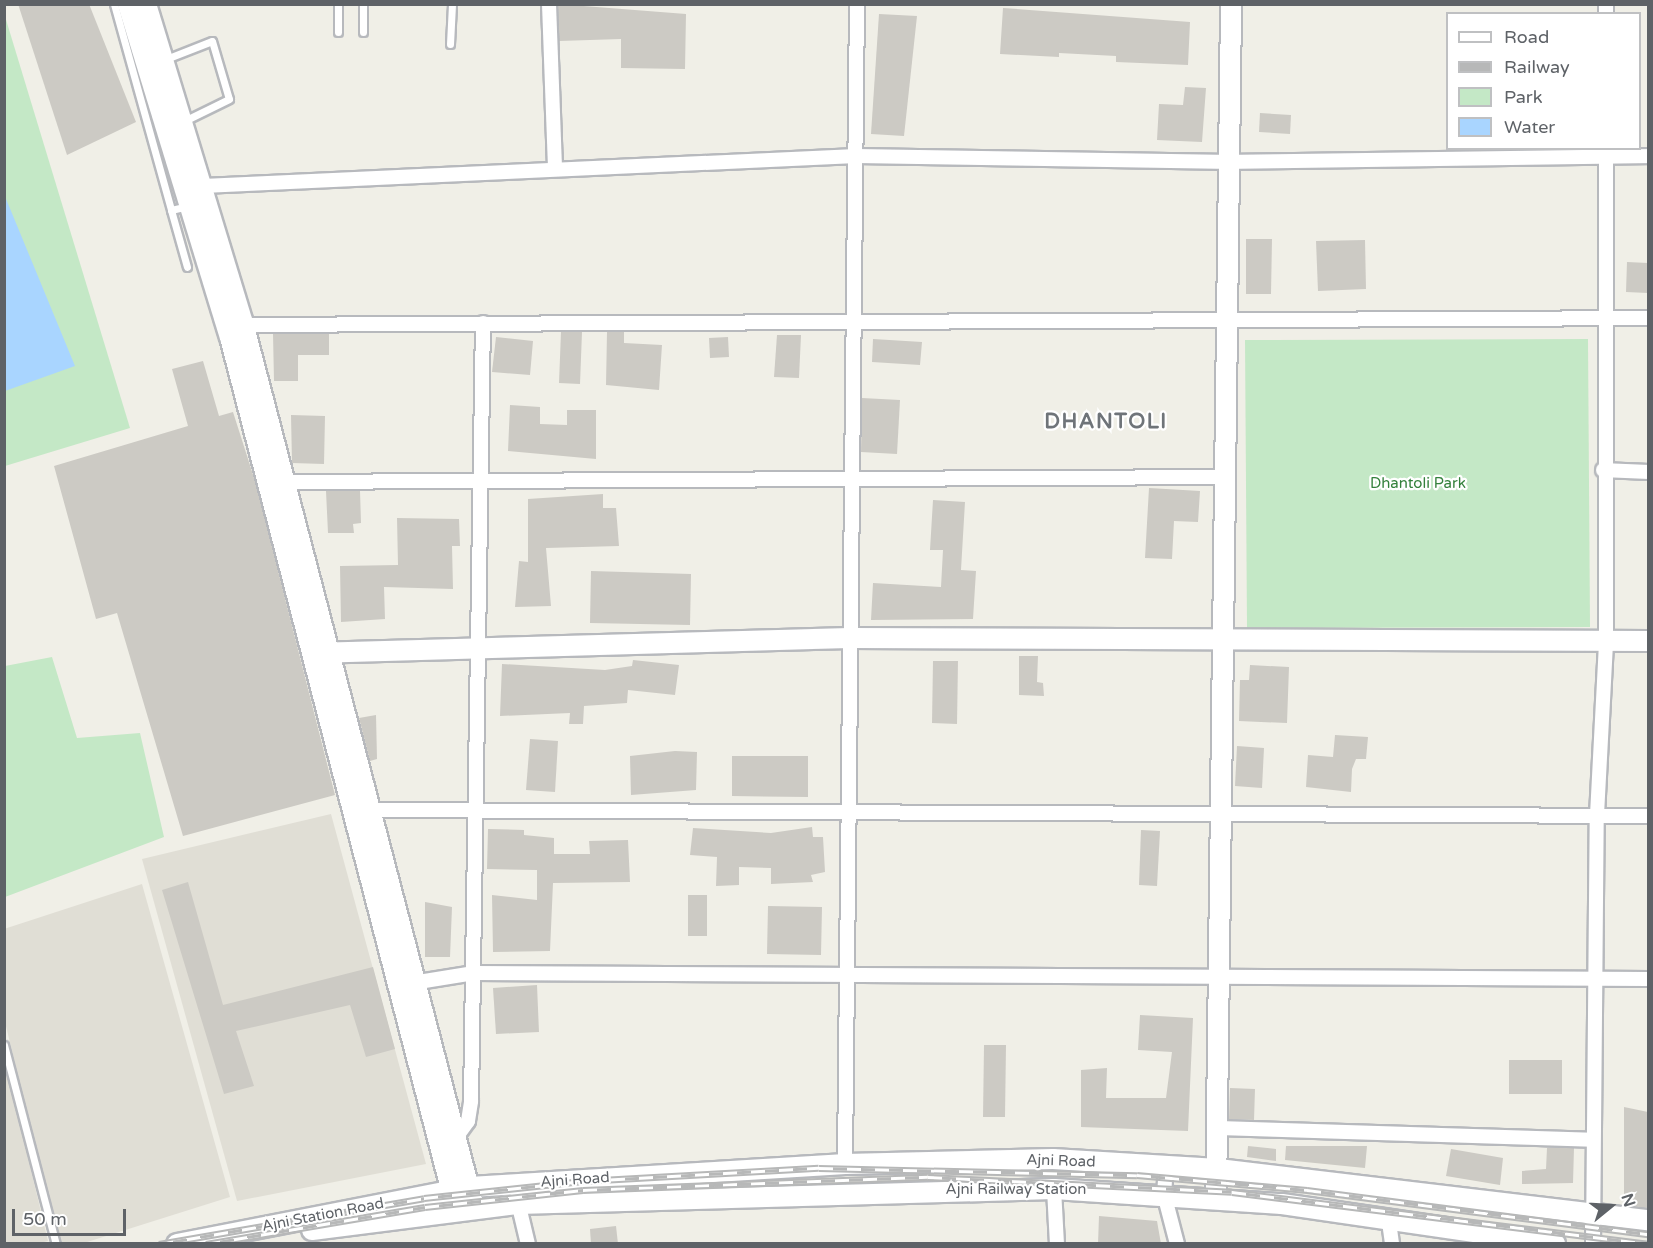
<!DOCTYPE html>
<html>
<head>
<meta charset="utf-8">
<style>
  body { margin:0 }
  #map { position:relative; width:1653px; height:1248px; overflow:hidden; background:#f0efe7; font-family:"Varela Round",sans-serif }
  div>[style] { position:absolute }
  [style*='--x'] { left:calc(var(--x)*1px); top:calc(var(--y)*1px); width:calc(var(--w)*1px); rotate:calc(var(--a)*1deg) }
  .education>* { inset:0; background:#e0ded5 }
  .green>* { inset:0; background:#c4e8c6 }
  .water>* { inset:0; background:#a9d5ff }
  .building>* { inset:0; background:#cccac4 }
  .roads { filter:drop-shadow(2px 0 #b7b9bd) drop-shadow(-2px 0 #b7b9bd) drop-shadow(0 2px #b7b9bd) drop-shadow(0 -2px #b7b9bd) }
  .lane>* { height:7px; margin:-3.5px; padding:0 3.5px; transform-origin:3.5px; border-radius:3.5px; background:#fff }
  .street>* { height:14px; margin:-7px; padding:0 7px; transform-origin:7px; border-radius:7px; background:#fff }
  .secondary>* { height:20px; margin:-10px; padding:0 10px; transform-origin:10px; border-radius:10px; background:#fff }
  .rail>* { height:7px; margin-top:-3.5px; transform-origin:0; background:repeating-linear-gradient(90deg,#fff 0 14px,#b7b8b8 0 28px); box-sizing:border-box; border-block:2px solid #b7b8b8 }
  span { translate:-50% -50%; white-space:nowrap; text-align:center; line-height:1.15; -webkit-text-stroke:4.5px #fff; paint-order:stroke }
  .park-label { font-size:15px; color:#34813c }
  .street-label { font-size:15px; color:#5e6267 }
  .district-label { font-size:21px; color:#6f7479; font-weight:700; letter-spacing:1.5px }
  .frame { position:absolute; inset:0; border:6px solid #5e6267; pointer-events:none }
  .legend { position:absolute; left:1446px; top:12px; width:195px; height:138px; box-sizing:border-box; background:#fff; border:2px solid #bfc0c2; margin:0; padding:8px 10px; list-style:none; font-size:18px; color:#5e6267 }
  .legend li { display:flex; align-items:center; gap:12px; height:30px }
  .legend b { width:30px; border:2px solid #bfc0c2 }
  .north { position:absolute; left:1581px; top:1176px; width:60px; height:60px; -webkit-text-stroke:4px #fff; paint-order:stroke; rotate:72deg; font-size:16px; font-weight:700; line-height:24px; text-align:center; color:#5e6267 }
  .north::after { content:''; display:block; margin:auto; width:21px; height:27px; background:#5e6267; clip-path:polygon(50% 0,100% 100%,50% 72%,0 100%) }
  .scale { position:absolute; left:12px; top:1209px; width:114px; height:27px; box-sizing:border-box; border:3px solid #5e6267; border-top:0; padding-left:8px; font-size:18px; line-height:21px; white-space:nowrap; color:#5e6267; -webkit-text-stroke:4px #fff; paint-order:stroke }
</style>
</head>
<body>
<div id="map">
  <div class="education">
    <div style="clip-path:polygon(331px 814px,426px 1164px,237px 1201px,142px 859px)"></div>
    <div style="clip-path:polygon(142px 884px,230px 1197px,84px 1243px,58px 1243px,5px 1022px,4px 929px)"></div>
    <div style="clip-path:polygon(5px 1062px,48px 1241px,40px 1243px,5px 1243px)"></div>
  </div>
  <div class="green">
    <div style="clip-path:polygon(4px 13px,130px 428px,5px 466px,4px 465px)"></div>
    <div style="clip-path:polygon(1588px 339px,1590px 627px,1247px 628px,1245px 340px)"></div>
    <div style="clip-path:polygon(52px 657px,77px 738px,140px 733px,164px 837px,5px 897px,5px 666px)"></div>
  </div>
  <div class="water">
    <div style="clip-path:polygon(4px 194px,75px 366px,5px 391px,4px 391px)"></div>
  </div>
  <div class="building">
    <div style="clip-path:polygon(18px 4px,89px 4px,136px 122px,67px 155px)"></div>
    <div style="clip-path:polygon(558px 4px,686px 14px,685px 69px,621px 68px,621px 39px,559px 41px)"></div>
    <div style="clip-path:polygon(1003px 8px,1190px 22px,1188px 65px,1116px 62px,1116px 56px,1059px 53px,1059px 57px,1000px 54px)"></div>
    <div style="clip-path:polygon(879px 14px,917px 16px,904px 136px,871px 134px)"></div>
    <div style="clip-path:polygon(1185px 87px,1206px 88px,1202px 142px,1157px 140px,1159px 104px,1183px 105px)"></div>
    <div style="clip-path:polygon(1260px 113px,1291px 115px,1290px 134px,1259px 132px)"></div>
    <div style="clip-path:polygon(1246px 239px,1272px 239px,1271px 294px,1246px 294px)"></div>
    <div style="clip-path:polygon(1365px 240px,1366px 289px,1318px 291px,1316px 241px)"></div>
    <div style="clip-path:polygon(1627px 262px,1648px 263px,1648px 293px,1626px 292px)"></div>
    <div style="clip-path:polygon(561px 332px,582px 332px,580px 384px,559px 383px)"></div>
    <div style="clip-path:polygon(607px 332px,624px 332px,624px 343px,662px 345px,659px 390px,606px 385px)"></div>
    <div style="clip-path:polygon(273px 334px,329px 334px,329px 355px,298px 355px,298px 381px,274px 381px)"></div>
    <div style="clip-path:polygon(777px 335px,801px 335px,799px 378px,774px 377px)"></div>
    <div style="clip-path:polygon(496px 337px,533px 341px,530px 375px,492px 372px)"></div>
    <div style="clip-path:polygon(728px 337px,729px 357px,710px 358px,709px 338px)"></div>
    <div style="clip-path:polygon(873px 339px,922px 342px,920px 365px,872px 362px)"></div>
    <div style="clip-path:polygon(203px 361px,219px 416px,233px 412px,256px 484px,335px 795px,183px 836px,117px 613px,96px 619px,54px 466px,188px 426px,172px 369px)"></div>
    <div style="clip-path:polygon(862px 398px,900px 400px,897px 454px,861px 452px)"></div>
    <div style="clip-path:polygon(510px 405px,540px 407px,540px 424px,567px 425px,567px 410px,596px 410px,596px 459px,508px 451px)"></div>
    <div style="clip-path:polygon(291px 415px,325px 416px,324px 464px,292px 463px)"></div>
    <div style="clip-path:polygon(1149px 488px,1200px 491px,1198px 522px,1174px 521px,1172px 559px,1145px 558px)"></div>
    <div style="clip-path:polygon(326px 491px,360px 491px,361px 523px,353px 524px,354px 533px,328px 533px)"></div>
    <div style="clip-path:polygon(603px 494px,603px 508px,616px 508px,619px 546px,546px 548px,551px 606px,515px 607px,519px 561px,528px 562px,528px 499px)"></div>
    <div style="clip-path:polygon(933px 500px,965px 502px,961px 570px,976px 571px,973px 619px,871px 620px,873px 583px,941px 587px,943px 550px,930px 550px)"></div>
    <div style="clip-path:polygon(397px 518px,459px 519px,460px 546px,452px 546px,453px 589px,384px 587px,385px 619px,341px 622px,340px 566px,398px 565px)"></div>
    <div style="clip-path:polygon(591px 571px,691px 574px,690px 625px,590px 623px)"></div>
    <div style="clip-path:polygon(1019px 656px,1038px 656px,1037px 682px,1043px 683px,1044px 696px,1019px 695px)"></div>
    <div style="clip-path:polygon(633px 660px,679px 665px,675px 695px,628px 690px,627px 703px,584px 706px,583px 724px,569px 724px,570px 713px,500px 716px,502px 664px,605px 670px,632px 666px)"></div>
    <div style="clip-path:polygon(933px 661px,958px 661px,957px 724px,932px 723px)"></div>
    <div style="clip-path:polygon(1250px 665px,1289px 667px,1287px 723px,1239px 721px,1240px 680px,1249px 680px)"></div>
    <div style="clip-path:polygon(376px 715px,377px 759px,370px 761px,359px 718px)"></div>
    <div style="clip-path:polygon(1335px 735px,1368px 737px,1366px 759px,1356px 759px,1352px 769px,1351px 792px,1306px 787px,1308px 755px,1333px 757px)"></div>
    <div style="clip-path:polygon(530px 739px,558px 741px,555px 792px,526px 790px)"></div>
    <div style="clip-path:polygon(1237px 746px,1264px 748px,1262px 788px,1235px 786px)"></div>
    <div style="clip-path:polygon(675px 751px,697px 752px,696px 790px,631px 795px,630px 756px)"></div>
    <div style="clip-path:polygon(732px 756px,808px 756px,808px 797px,732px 796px)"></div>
    <div style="clip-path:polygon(812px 827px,813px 837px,823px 837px,825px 872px,811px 875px,813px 882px,771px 884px,771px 868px,739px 867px,739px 885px,716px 886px,717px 857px,690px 855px,693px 828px,771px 833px)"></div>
    <div style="clip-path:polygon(488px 829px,524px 830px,524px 835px,554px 838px,554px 854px,590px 854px,589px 841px,628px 840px,630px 882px,553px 883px,550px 951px,493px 952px,492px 895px,537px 900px,537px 870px,487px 869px)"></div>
    <div style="clip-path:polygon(1141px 830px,1160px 831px,1157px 886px,1139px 885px)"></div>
    <div style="clip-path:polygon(188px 882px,223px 1005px,373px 967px,395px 1049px,366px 1057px,350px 1005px,236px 1031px,254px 1086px,224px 1094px,162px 890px)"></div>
    <div style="clip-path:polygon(688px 895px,707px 895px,707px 936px,688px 936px)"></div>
    <div style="clip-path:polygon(425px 902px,452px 907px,450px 957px,425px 957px)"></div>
    <div style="clip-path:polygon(768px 906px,822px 907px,821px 955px,767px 954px)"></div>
    <div style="clip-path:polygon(537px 985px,539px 1032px,496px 1034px,493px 988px)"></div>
    <div style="clip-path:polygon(1140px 1015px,1193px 1018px,1188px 1131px,1081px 1127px,1081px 1070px,1107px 1068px,1106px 1098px,1166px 1098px,1172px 1052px,1138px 1050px)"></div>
    <div style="clip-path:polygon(984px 1045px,1006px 1045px,1005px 1117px,983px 1117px)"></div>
    <div style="clip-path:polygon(1509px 1060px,1562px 1060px,1562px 1094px,1509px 1094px)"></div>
    <div style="clip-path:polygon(1230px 1088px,1255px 1089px,1254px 1120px,1229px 1119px)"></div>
    <div style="clip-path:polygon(1624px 1107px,1648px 1112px,1648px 1208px,1624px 1205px)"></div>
    <div style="clip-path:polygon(1248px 1146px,1276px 1149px,1276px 1161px,1247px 1157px)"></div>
    <div style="clip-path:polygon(1286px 1146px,1367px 1146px,1365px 1168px,1285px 1160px)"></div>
    <div style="clip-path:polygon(1547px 1148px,1574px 1148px,1573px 1183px,1522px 1184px,1522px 1171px,1546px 1169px)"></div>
    <div style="clip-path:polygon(1451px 1149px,1503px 1158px,1500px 1185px,1446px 1176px)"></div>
    <div style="clip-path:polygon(1099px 1216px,1157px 1221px,1161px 1244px,1098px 1244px)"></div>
    <div style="clip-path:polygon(616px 1226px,618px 1244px,591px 1244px,590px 1229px)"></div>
  </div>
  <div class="roads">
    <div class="lane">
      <div style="--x:114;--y:4;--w:214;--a:74.5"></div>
      <div style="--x:171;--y:210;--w:17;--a:-13"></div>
      <div style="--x:338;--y:32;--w:28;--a:-90"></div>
      <div style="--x:363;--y:32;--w:28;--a:-90"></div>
      <div style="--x:450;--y:44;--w:40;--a:-87.1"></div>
      <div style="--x:166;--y:59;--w:49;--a:-21.4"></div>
      <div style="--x:212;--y:41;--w:60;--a:73.7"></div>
      <div style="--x:229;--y:99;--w:50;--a:153.9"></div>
      <div style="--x:171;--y:210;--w:59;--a:74.3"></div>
      <div style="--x:4;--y:1045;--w:206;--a:75.4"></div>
    </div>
    <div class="street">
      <div style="--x:549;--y:4;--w:165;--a:87.9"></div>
      <div style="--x:1606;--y:4;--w:10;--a:90"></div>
      <div style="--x:203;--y:186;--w:654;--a:-2.63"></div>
      <div style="--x:856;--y:156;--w:373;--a:0.9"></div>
      <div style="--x:1229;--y:162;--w:419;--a:-0.8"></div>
      <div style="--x:235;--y:325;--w:1413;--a:-0.28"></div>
      <div style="--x:1603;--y:470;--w:45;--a:2.5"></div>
      <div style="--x:278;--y:482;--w:948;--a:-0.3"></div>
      <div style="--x:369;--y:810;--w:1279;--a:0.27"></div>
      <div style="--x:406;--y:984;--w:69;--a:-9.2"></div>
      <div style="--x:474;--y:973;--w:1174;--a:0.29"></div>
      <div style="--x:1218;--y:1128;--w:375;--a:1.8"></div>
      <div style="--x:458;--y:1135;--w:17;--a:-54"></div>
      <div style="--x:468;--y:1121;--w:20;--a:-81"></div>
      <div style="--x:471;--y:1101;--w:778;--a:-89.12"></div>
      <div style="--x:845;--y:1164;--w:1160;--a:-89.41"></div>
      <div style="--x:1166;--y:1166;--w:28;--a:94"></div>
      <div style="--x:1164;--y:1194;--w:52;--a:75.4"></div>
      <div style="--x:1054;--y:1189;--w:55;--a:86.9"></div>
      <div style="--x:517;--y:1198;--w:47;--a:76.6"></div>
      <div style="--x:1389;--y:1222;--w:22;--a:82"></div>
      <div style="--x:1593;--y:1244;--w:429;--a:-89.5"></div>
      <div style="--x:1597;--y:815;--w:174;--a:-87"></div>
      <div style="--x:1606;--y:641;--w:493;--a:-90"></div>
    </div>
    <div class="secondary">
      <div style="--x:128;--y:4;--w:348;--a:73"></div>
      <div style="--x:230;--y:337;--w:896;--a:75.45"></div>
      <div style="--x:146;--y:4;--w:333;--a:73.1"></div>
      <div style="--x:243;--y:323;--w:906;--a:75.37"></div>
      <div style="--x:313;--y:653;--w:537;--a:-1.6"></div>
      <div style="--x:850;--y:638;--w:798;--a:0.22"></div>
      <div style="--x:1216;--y:1199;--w:1195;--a:-89.28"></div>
      <div style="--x:312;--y:1230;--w:208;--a:-7.2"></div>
      <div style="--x:518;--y:1204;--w:536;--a:-1.6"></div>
      <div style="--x:1054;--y:1189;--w:228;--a:3.8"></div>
      <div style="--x:1282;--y:1204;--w:276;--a:8.3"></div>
      <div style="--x:177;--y:1244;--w:298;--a:-11"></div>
      <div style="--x:470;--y:1187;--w:376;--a:-3.5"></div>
      <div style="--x:845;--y:1164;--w:208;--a:-1.4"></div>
      <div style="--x:1053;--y:1159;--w:165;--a:3.5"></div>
      <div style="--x:1218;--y:1169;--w:433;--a:6.8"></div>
    </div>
  </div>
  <div class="rail">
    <div style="--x:159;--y:1244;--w:269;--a:-9.8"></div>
    <div style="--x:424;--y:1198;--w:160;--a:-6.1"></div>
    <div style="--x:583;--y:1181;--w:236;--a:-3.2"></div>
    <div style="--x:819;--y:1168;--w:318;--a:1.3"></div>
    <div style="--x:1137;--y:1175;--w:171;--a:5"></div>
    <div style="--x:1307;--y:1190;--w:344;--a:7.4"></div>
    <div style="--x:206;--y:1244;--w:222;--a:-9.6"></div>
    <div style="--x:425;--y:1207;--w:159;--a:-6.1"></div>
    <div style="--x:583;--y:1190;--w:345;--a:-2.2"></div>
    <div style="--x:928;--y:1177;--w:304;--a:2.8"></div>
    <div style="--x:1232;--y:1192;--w:419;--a:7.1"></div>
  </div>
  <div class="park-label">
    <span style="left:1418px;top:484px">Dhantoli Park</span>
  </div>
  <div class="street-label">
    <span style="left:1061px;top:1161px;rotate:2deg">Ajni Road</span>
    <span style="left:575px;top:1180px;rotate:-4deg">Ajni Road</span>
    <span style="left:1016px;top:1190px">Ajni Railway Station</span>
    <span style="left:323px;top:1215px;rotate:-11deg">Ajni Station Road</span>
  </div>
  <div class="district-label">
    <span style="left:1106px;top:422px">DHANTOLI</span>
  </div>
  <div class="frame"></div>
  <ul class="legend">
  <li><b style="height:8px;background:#fff"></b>Road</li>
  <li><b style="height:8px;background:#b7b8b8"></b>Railway</li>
  <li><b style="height:16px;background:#c4e8c6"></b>Park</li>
  <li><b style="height:16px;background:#a9d5ff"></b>Water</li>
  </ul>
  <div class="north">N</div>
  <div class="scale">50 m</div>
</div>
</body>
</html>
